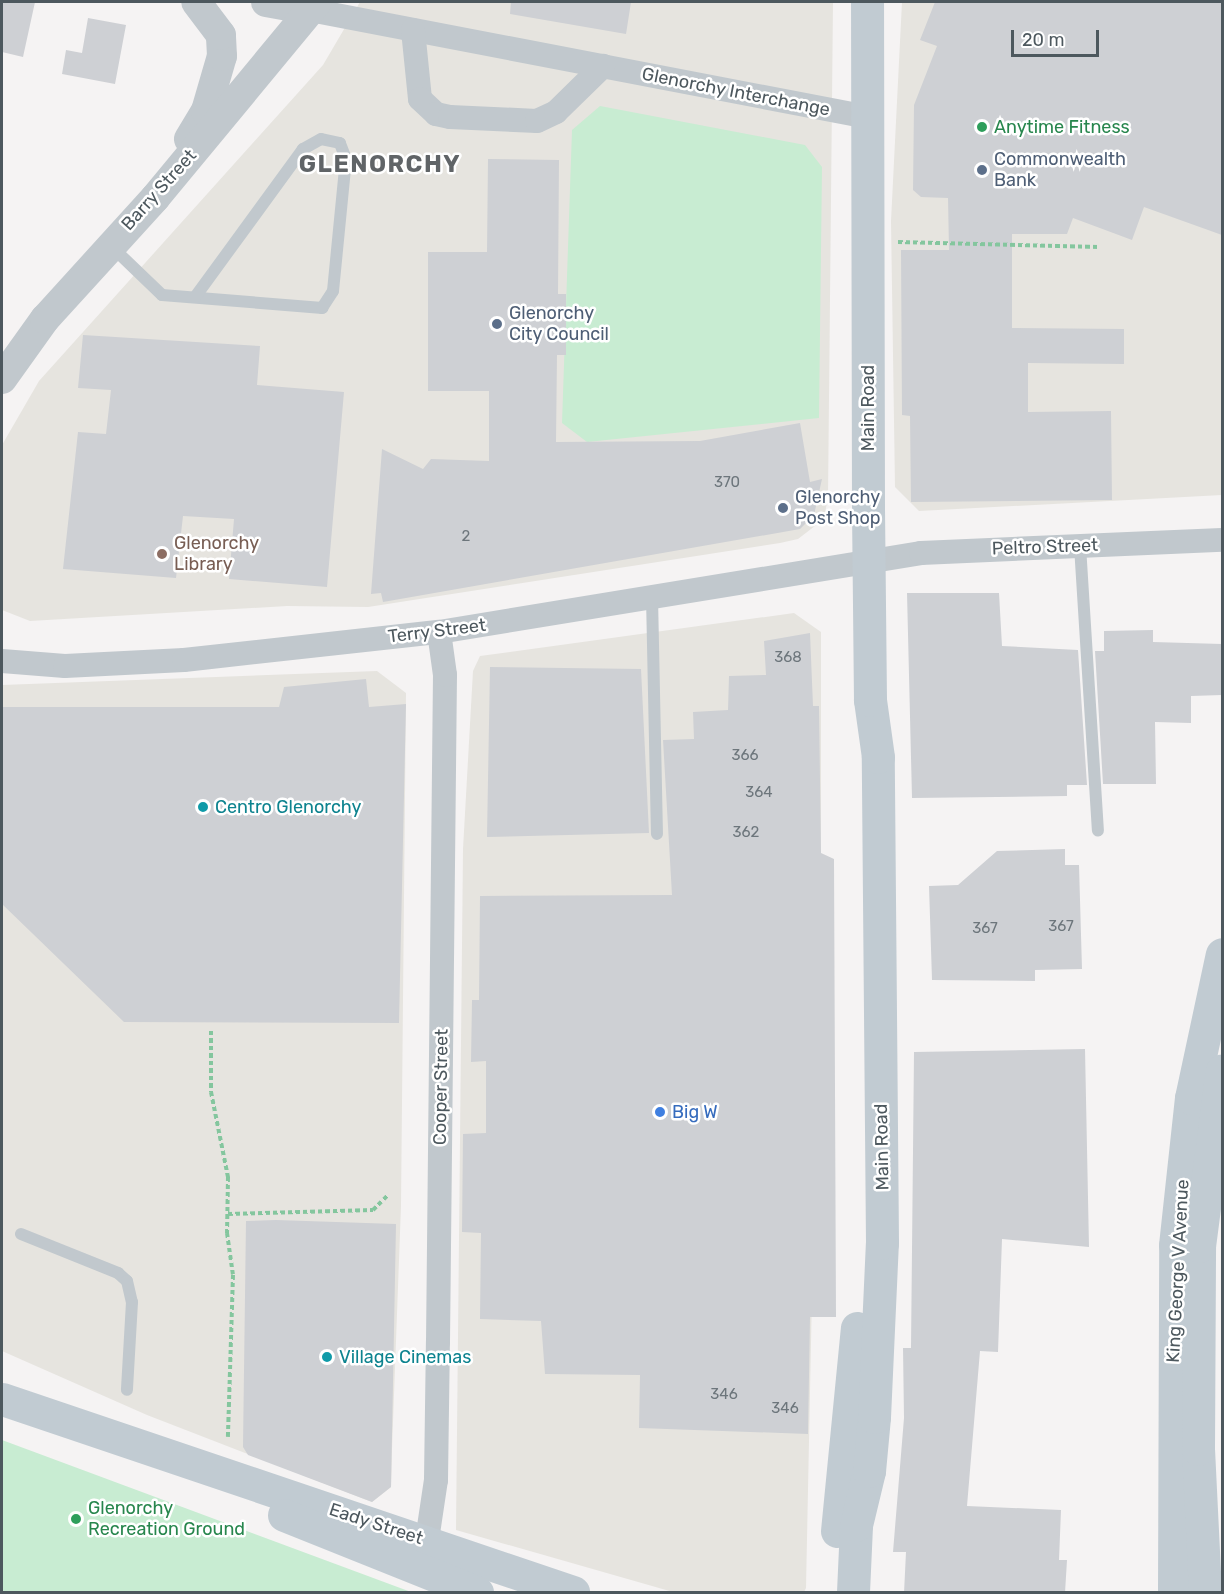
<!DOCTYPE html>
<html>
<head>
<meta charset="utf-8">
<style>
  body { margin:0 }
  #map { position:relative; width:1224px; height:1594px; overflow:hidden; background:#f5f3f3; font-family:Rubik,sans-serif }
  div>[style] { position:absolute }
  [style*='--x'] { left:calc(var(--x)*1px); top:calc(var(--y)*1px); width:calc(var(--w)*1px); rotate:calc(var(--a)*1deg) }
  .commercial>* { inset:0; background:#e6e4df }
  .green>* { inset:0; background:#c8ecd2 }
  .building>* { inset:0; background:#ced0d4 }
  .path>* { height:4px; margin-top:-2px; transform-origin:0; background:repeating-linear-gradient(90deg,#84c69e 0 4.5px,transparent 0 7.5px) }
  .service>* { height:12px; margin:-6px; padding:0 6px; transform-origin:6px; border-radius:6px; background:#c1c8cd }
  .minor>* { height:24px; margin:-12px; padding:0 12px; transform-origin:12px; border-radius:12px; background:#c1c8cd }
  .tertiary>* { height:30px; margin:-15px; padding:0 15px; transform-origin:15px; border-radius:15px; background:#c1c8cd }
  .secondary>* { height:33px; margin:-16.5px; padding:0 16.5px; transform-origin:16.5px; border-radius:16.5px; background:#c1cbd2 }
  .dots>* { width:16px; height:16px; translate:-50% -50%; box-sizing:border-box; border:3px solid #fff; border-radius:50% }
  span { translate:-50% -50%; white-space:nowrap; text-align:center; line-height:1.15; -webkit-text-stroke:5px #fff; paint-order:stroke }
  .number-label { font-size:15px; color:#6d767c }
  .number-label span { -webkit-text-stroke-width:0 }
  .street-label { font-size:18px; color:#4d585e }
  .leisure-label { font-size:18px; color:#27864d }
  .left { translate:0 -50%; text-align:left }
  .service-label { font-size:18px; color:#4e5e75 }
  .education-label { font-size:18px; color:#785e54 }
  .culture-label { font-size:18px; color:#0d838f }
  .shop-label { font-size:18px; color:#366cbe }
  .district-label { font-size:24px; color:#606467; font-weight:700; letter-spacing:1.5px }
  .frame { position:absolute; inset:0; border:3px solid #4d585e; pointer-events:none }
  .scale { position:absolute; left:1011px; top:30px; width:88px; height:27px; box-sizing:border-box; border:3px solid #4d585e; border-top:0; padding-left:8px; font-size:18px; line-height:21px; white-space:nowrap; color:#4d585e; -webkit-text-stroke:4px #fff; paint-order:stroke }
</style>
</head>
<body>
<div id="map">
  <div class="commercial">
    <div style="clip-path:polygon(360px 2px,833px 2px,828px 497px,824px 519px,798px 539px,780px 543px,368px 607px,287px 606px,30px 621px,2px 610px,2px 445px,39px 381px,323px 65px)"></div>
    <div style="clip-path:polygon(902px 2px,1222px 2px,1222px 495px,919px 511px,895px 487px,891px 221px)"></div>
    <div style="clip-path:polygon(794px 613px,821px 632px,821px 853px,806px 1588px,804px 1592px,673px 1592px,456px 1530px,463px 849px,473px 671px,480px 656px)"></div>
    <div style="clip-path:polygon(377px 671px,406px 693px,401px 1206px,392px 1449px,391px 1487px,372px 1502px,147px 1415px,2px 1351px,2px 685px)"></div>
  </div>
  <div class="green">
    <div style="clip-path:polygon(600px 106px,805px 145px,822px 167px,819px 418px,587px 442px,562px 423px,572px 130px)"></div>
    <div style="clip-path:polygon(2px 1440px,411px 1592px,2px 1592px)"></div>
  </div>
  <div class="building">
    <div style="clip-path:polygon(2px 2px,35px 2px,23px 57px,2px 52px)"></div>
    <div style="clip-path:polygon(511px 2px,631px 2px,626px 34px,510px 14px)"></div>
    <div style="clip-path:polygon(935px 2px,1222px 2px,1222px 235px,1144px 207px,1132px 240px,1073px 218px,1067px 234px,1012px 234px,1012px 328px,1124px 329px,1124px 364px,1028px 363px,1028px 412px,1111px 411px,1112px 500px,911px 502px,910px 416px,902px 415px,901px 250px,949px 250px,948px 198px,921px 197px,913px 190px,914px 105px,937px 46px,920px 40px)"></div>
    <div style="clip-path:polygon(88px 18px,126px 25px,115px 84px,62px 74px,66px 50px,82px 53px)"></div>
    <div style="clip-path:polygon(488px 159px,559px 160px,558px 294px,566px 294px,566px 355px,557px 355px,556px 442px,700px 441px,800px 423px,810px 482px,822px 479px,814px 515px,800px 529px,383px 602px,381px 593px,371px 594px,382px 449px,423px 469px,431px 459px,489px 461px,489px 391px,428px 391px,428px 252px,487px 252px)"></div>
    <div style="clip-path:polygon(83px 335px,260px 346px,257px 385px,344px 392px,327px 587px,229px 579px,234px 519px,183px 516px,176px 578px,63px 569px,78px 432px,106px 434px,111px 390px,78px 388px)"></div>
    <div style="clip-path:polygon(907px 593px,999px 593px,1002px 646px,1078px 650px,1087px 785px,1067px 785px,1067px 796px,912px 798px)"></div>
    <div style="clip-path:polygon(1153px 630px,1153px 642px,1222px 644px,1222px 695px,1191px 696px,1191px 723px,1155px 722px,1156px 784px,1103px 784px,1095px 651px,1104px 651px,1104px 631px)"></div>
    <div style="clip-path:polygon(810px 633px,813px 706px,819px 706px,821px 853px,834px 859px,836px 1317px,810px 1317px,808px 1434px,639px 1428px,640px 1375px,545px 1374px,541px 1321px,480px 1319px,481px 1233px,462px 1232px,463px 1134px,486px 1133px,486px 1061px,471px 1062px,472px 1000px,479px 1000px,480px 896px,672px 895px,663px 740px,694px 739px,693px 712px,728px 710px,729px 676px,766px 675px,764px 641px)"></div>
    <div style="clip-path:polygon(490px 667px,641px 669px,649px 833px,487px 837px)"></div>
    <div style="clip-path:polygon(366px 679px,369px 707px,406px 704px,399px 1023px,124px 1022px,2px 904px,2px 707px,279px 707px,284px 687px)"></div>
    <div style="clip-path:polygon(1065px 849px,1065px 865px,1079px 865px,1082px 969px,1035px 970px,1035px 981px,932px 980px,929px 886px,958px 885px,997px 851px)"></div>
    <div style="clip-path:polygon(1085px 1049px,1089px 1247px,1002px 1239px,998px 1352px,980px 1351px,967px 1506px,1061px 1510px,1059px 1560px,1067px 1560px,1065px 1593px,904px 1593px,906px 1552px,893px 1552px,904px 1418px,903px 1348px,911px 1348px,914px 1052px)"></div>
    <div style="clip-path:polygon(276px 1220px,396px 1224px,391px 1487px,372px 1502px,248px 1455px,243px 1447px,246px 1221px)"></div>
  </div>
  <div class="path">
    <div style="--x:898;--y:242;--w:201;--a:1.4"></div>
    <div style="--x:211;--y:1031;--w:61;--a:90"></div>
    <div style="--x:211;--y:1092;--w:87;--a:78.7"></div>
    <div style="--x:228;--y:1177;--w:56;--a:91"></div>
    <div style="--x:227;--y:1233;--w:42;--a:81.9"></div>
    <div style="--x:233;--y:1275;--w:162;--a:91.8"></div>
    <div style="--x:228;--y:1214;--w:145;--a:-1.6"></div>
    <div style="--x:373;--y:1210;--w:20;--a:-45"></div>
  </div>
  <div class="service">
    <div style="--x:110;--y:245;--w:72;--a:43.9"></div>
    <div style="--x:162;--y:295;--w:161;--a:4.6"></div>
    <div style="--x:322;--y:308;--w:20;--a:-57"></div>
    <div style="--x:333;--y:291;--w:133;--a:-84.4"></div>
    <div style="--x:346;--y:159;--w:17;--a:-111"></div>
    <div style="--x:340;--y:143;--w:19;--a:-168"></div>
    <div style="--x:321;--y:139;--w:21;--a:151"></div>
    <div style="--x:303;--y:149;--w:183;--a:126.1"></div>
    <div style="--x:1080;--y:546;--w:285;--a:86.4"></div>
    <div style="--x:652;--y:597;--w:237;--a:88.8"></div>
    <div style="--x:21;--y:1234;--w:105;--a:21.9"></div>
    <div style="--x:118;--y:1273;--w:12;--a:42"></div>
    <div style="--x:127;--y:1281;--w:22;--a:77"></div>
    <div style="--x:132;--y:1302;--w:88;--a:93.3"></div>
  </div>
  <div class="minor">
    <div style="--x:310;--y:10;--w:568;--a:10.86"></div>
    <div style="--x:413;--y:30;--w:69;--a:84.2"></div>
    <div style="--x:420;--y:99;--w:22;--a:43"></div>
    <div style="--x:436;--y:114;--w:14;--a:12"></div>
    <div style="--x:450;--y:117;--w:87;--a:2.6"></div>
    <div style="--x:537;--y:121;--w:21;--a:-25"></div>
    <div style="--x:556;--y:112;--w:66;--a:-44.4"></div>
    <div style="--x:2;--y:661;--w:63;--a:4.5"></div>
    <div style="--x:65;--y:666;--w:119;--a:-2.9"></div>
    <div style="--x:184;--y:660;--w:257;--a:-6.3"></div>
    <div style="--x:439;--y:632;--w:488;--a:-9.3"></div>
    <div style="--x:921;--y:553;--w:301;--a:-2.5"></div>
    <div style="--x:427;--y:1540;--w:61;--a:-81.5"></div>
    <div style="--x:436;--y:1480;--w:138;--a:-89.2"></div>
    <div style="--x:438;--y:1342;--w:667;--a:-89.4"></div>
    <div style="--x:445;--y:675;--w:43;--a:-97.9"></div>
  </div>
  <div class="tertiary">
    <div style="--x:266;--y:2;--w:45;--a:10.3"></div>
    <div style="--x:189;--y:139;--w:33;--a:-59"></div>
    <div style="--x:206;--y:111;--w:57;--a:-73.8"></div>
    <div style="--x:222;--y:56;--w:21;--a:-93"></div>
    <div style="--x:221;--y:35;--w:41;--a:-127.1"></div>
    <div style="--x:2;--y:379;--w:74;--a:-54.4"></div>
    <div style="--x:45;--y:319;--w:164;--a:-47.7"></div>
    <div style="--x:155;--y:198;--w:254;--a:-50.4"></div>
  </div>
  <div class="secondary">
    <div style="--x:2;--y:1399;--w:603;--a:18.68"></div>
    <div style="--x:284;--y:1515;--w:208;--a:21.8"></div>
    <div style="--x:837;--y:1531;--w:204;--a:-84.4"></div>
    <div style="--x:853;--y:1592;--w:67;--a:-87.4"></div>
    <div style="--x:856;--y:1525;--w:56;--a:-76.5"></div>
    <div style="--x:869;--y:1471;--w:54;--a:-84.7"></div>
    <div style="--x:874;--y:1417;--w:174;--a:-87.4"></div>
    <div style="--x:882;--y:1243;--w:486;--a:-90.5"></div>
    <div style="--x:878;--y:757;--w:58;--a:-98"></div>
    <div style="--x:870;--y:700;--w:192;--a:-90.6"></div>
    <div style="--x:868;--y:508;--w:506;--a:-90.11"></div>
    <div style="--x:1174;--y:1592;--w:347;--a:-89.8"></div>
    <div style="--x:1175;--y:1245;--w:148;--a:-83.8"></div>
    <div style="--x:1191;--y:1098;--w:147;--a:-77.9"></div>
    <div style="--x:1205;--y:1592;--w:143;--a:-92.8"></div>
    <div style="--x:1198;--y:1449;--w:203;--a:-89.7"></div>
    <div style="--x:1199;--y:1246;--w:177;--a:-82.6"></div>
  </div>
  <div class="dots">
    <div style="left:982px;top:127px;background:#2e9e5b"></div>
    <div style="left:982px;top:170px;background:#5c6f8a"></div>
    <div style="left:497px;top:324px;background:#5c6f8a"></div>
    <div style="left:783px;top:508px;background:#5c6f8a"></div>
    <div style="left:162px;top:554px;background:#8d6e63"></div>
    <div style="left:203px;top:807px;background:#0f9aa8"></div>
    <div style="left:660px;top:1112px;background:#3f7fe0"></div>
    <div style="left:327px;top:1357px;background:#0f9aa8"></div>
    <div style="left:76px;top:1519px;background:#2e9e5b"></div>
  </div>
  <div class="number-label">
    <span style="left:727px;top:483px">370</span>
    <span style="left:466px;top:537px">2</span>
    <span style="left:788px;top:658px">368</span>
    <span style="left:745px;top:756px">366</span>
    <span style="left:759px;top:793px">364</span>
    <span style="left:746px;top:833px">362</span>
    <span style="left:1061px;top:927px">367</span>
    <span style="left:985px;top:929px">367</span>
    <span style="left:724px;top:1395px">346</span>
    <span style="left:785px;top:1409px">346</span>
  </div>
  <div class="street-label">
    <span style="left:736px;top:92px;rotate:11deg">Glenorchy Interchange</span>
    <span style="left:159px;top:190px;rotate:-48deg">Barry Street</span>
    <span style="left:868px;top:408px;rotate:-90deg">Main Road</span>
    <span style="left:1045px;top:547px;rotate:-2deg">Peltro Street</span>
    <span style="left:437px;top:631px;rotate:-7deg">Terry Street</span>
    <span style="left:441px;top:1087px;rotate:-89deg">Cooper Street</span>
    <span style="left:882px;top:1147px;rotate:-91deg">Main Road</span>
    <span style="left:1178px;top:1271px;rotate:-87deg">King George V Avenue</span>
    <span style="left:376px;top:1524px;rotate:18deg">Eady Street</span>
  </div>
  <div class="leisure-label">
    <span class="left" style="left:994px;top:127px">Anytime Fitness</span>
    <span class="left" style="left:88px;top:1519px">Glenorchy<br>Recreation Ground</span>
  </div>
  <div class="service-label">
    <span class="left" style="left:994px;top:170px">Commonwealth<br>Bank</span>
    <span class="left" style="left:509px;top:324px">Glenorchy<br>City Council</span>
    <span class="left" style="left:795px;top:508px">Glenorchy<br>Post Shop</span>
  </div>
  <div class="education-label">
    <span class="left" style="left:174px;top:554px">Glenorchy<br>Library</span>
  </div>
  <div class="culture-label">
    <span class="left" style="left:215px;top:807px">Centro Glenorchy</span>
    <span class="left" style="left:339px;top:1357px">Village Cinemas</span>
  </div>
  <div class="shop-label">
    <span class="left" style="left:672px;top:1112px">Big W</span>
  </div>
  <div class="district-label">
    <span style="left:380px;top:165px">GLENORCHY</span>
  </div>
  <div class="frame"></div>
  <div class="scale">20 m</div>
</div>
</body>
</html>
